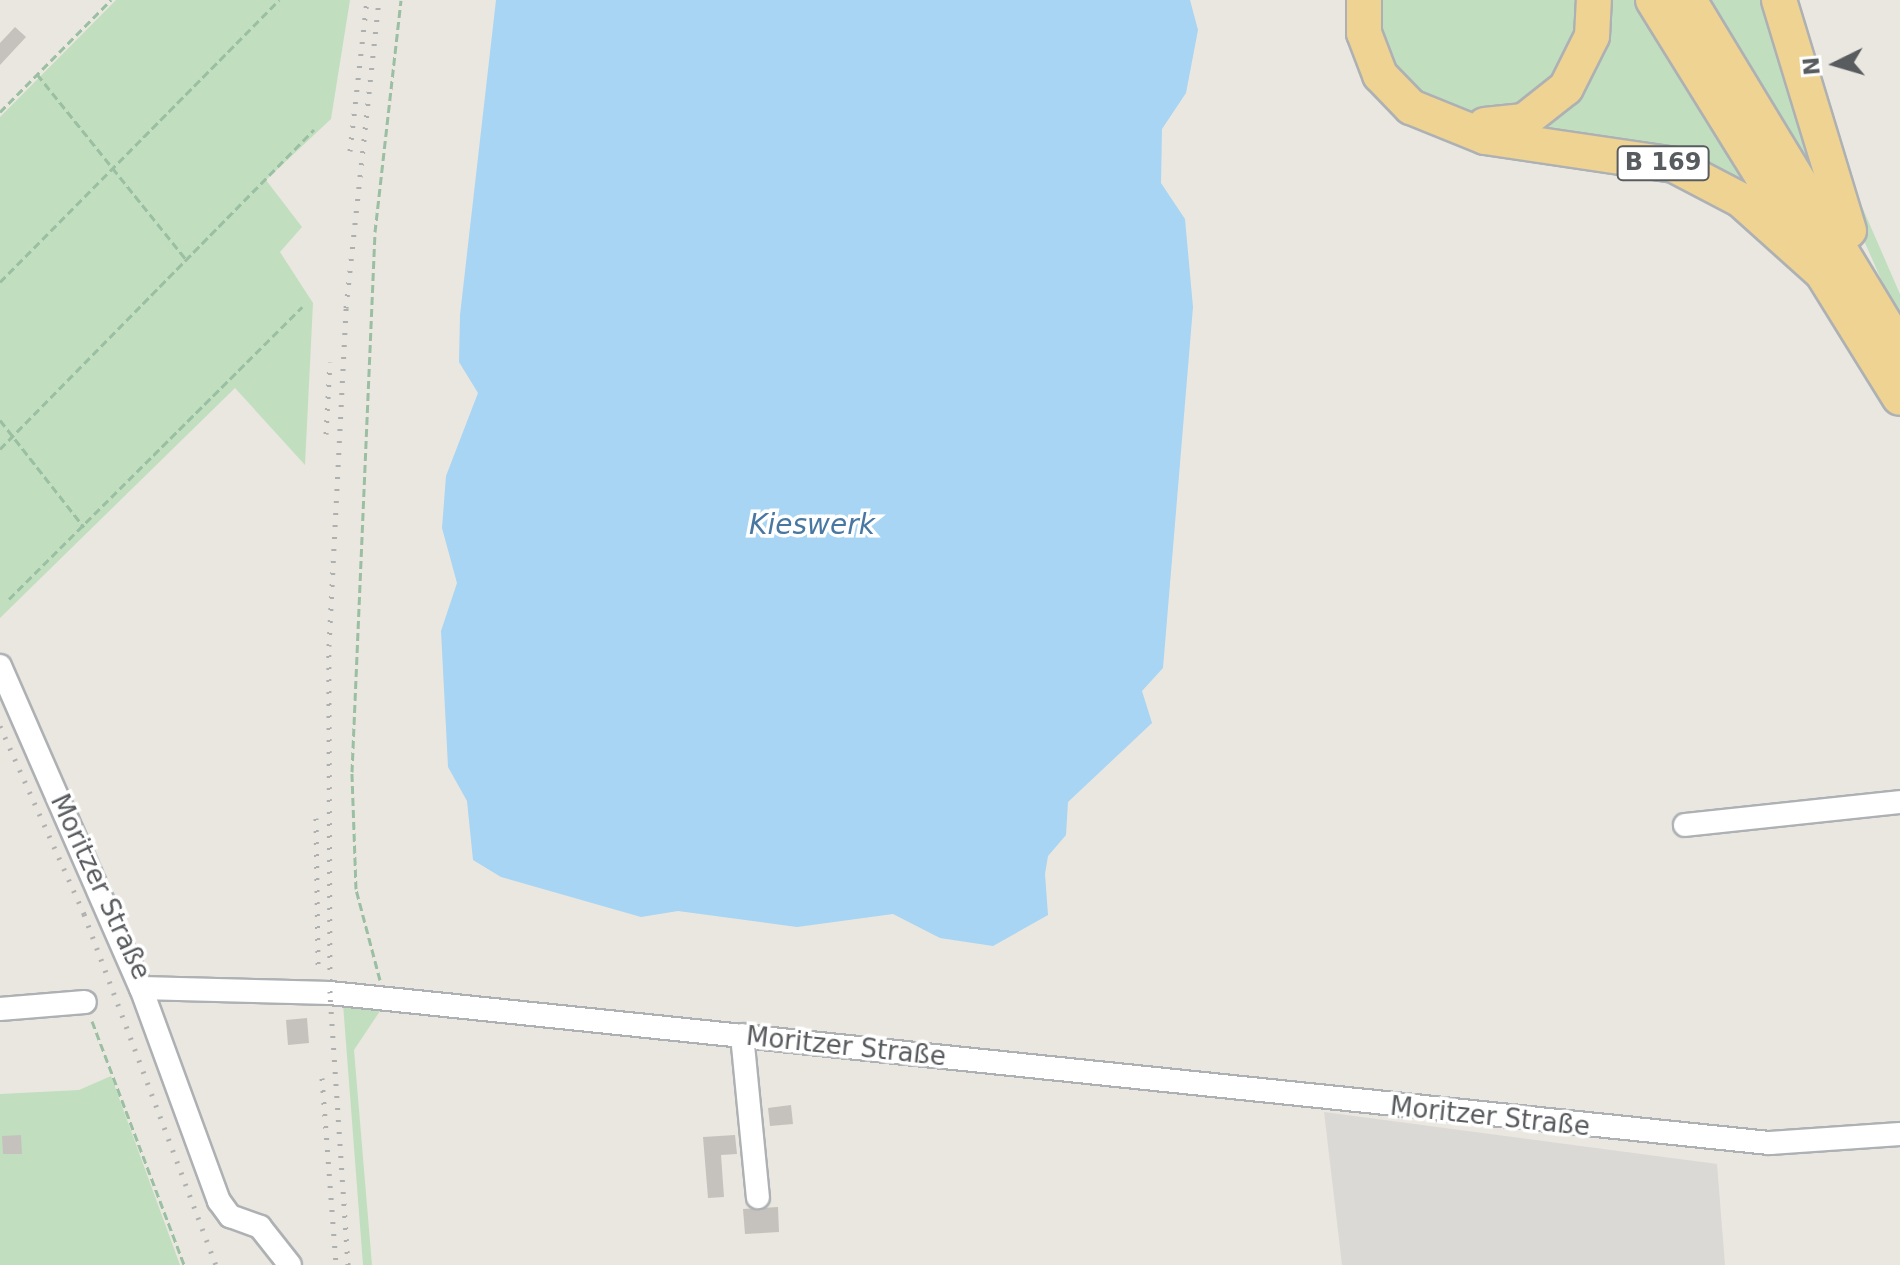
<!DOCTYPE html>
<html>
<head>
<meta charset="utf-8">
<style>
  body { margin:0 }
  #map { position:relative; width:1900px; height:1265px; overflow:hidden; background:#eae7e0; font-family:"DejaVu Sans",sans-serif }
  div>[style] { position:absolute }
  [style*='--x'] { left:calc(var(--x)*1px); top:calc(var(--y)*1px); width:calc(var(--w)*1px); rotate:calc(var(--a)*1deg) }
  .industrial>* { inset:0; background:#dbd9d5 }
  .green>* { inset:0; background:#c1dfbf }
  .water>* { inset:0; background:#a7d5f3 }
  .building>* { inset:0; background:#c5c2bd }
  .path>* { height:3px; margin-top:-1.5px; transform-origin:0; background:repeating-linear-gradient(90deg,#9abfa2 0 8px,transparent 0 12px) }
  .roads { filter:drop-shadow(2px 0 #aeb1b4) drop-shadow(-2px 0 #aeb1b4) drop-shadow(0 2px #aeb1b4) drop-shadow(0 -2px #aeb1b4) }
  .minor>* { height:22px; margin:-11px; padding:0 11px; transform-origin:11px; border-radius:11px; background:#fff }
  .highway>* { height:34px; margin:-17px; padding:0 17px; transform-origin:17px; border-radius:17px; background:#eed393 }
  .rail>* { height:5px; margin-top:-2.5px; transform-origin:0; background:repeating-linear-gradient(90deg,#aeafaf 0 2px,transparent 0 12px) }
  span { translate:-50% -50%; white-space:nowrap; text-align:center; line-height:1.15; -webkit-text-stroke:7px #fff; paint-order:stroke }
  .shield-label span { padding:2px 6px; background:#fff; border:2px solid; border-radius:6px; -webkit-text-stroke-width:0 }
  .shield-label { font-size:24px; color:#595c5f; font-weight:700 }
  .street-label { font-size:26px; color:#595c5f }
  .water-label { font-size:28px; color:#4878a2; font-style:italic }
  .north { position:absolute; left:1796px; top:24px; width:80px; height:80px; -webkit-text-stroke:6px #fff; paint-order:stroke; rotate:265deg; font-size:22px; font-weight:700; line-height:32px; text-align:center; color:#595c5f }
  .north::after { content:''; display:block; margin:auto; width:28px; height:36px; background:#595c5f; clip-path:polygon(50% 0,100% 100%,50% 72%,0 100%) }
</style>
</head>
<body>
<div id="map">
  <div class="industrial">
    <div style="clip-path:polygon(1324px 1112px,1717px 1164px,1725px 1265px,1342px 1265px)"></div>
  </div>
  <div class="green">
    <div style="clip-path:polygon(116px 0,350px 0,331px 119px,266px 180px,302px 227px,280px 252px,313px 303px,305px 465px,235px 388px,0 618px,0 117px)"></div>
    <div style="clip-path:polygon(1377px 0,1588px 0,1576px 57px,1503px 119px,1449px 113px,1397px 76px,1379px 41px)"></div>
    <div style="clip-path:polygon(1605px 0,1639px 0,1781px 222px,1750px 195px,1506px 134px,1548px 115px)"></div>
    <div style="clip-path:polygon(1702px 0,1769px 0,1820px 186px)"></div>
    <div style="clip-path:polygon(1788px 0,1799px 0,1860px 202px,1900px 294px,1900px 322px,1861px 234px)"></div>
    <div style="clip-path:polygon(343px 1004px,382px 1008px,354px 1050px,372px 1265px,363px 1265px)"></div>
    <div style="clip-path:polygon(111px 1076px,180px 1265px,0 1265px,0 1094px,79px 1090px)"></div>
  </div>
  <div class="water">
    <div style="clip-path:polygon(496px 0,1190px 0,1198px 30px,1186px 93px,1162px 129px,1161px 183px,1185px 219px,1193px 307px,1163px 668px,1142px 691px,1152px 723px,1068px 802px,1066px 835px,1048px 856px,1045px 874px,1048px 915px,993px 946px,940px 938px,893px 914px,797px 927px,678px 911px,641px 917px,501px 877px,473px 860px,467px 801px,448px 767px,441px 631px,457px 583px,442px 528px,446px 476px,478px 393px,459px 362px,460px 315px)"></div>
  </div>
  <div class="building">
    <div style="clip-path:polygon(15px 27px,26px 37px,0 65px,0 43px)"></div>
    <div style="clip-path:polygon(307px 1018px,309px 1043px,288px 1045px,286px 1020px)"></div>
    <div style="clip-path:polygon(791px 1105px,793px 1124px,770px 1126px,768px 1108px)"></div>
    <div style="clip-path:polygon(21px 1135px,22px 1154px,3px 1154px,2px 1136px)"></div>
    <div style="clip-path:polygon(735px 1135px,737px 1154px,721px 1155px,724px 1197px,708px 1198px,703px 1137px)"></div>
    <div style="clip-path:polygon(778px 1207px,779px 1232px,745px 1234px,743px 1209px)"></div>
  </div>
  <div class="path">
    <div style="--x:37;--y:74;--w:238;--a:51.2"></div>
    <div style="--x:0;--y:112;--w:158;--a:-45.3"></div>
    <div style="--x:0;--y:282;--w:397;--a:-45.3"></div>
    <div style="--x:0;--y:420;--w:136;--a:51.9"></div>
    <div style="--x:0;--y:449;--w:448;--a:-45.5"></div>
    <div style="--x:9;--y:599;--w:414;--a:-44.9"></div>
    <div style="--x:380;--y:980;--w:94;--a:-104.8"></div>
    <div style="--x:356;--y:889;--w:117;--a:-92"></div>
    <div style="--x:352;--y:772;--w:540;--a:-87.56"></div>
    <div style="--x:375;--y:232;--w:233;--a:-83.6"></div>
    <div style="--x:92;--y:1021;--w:261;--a:69.3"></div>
  </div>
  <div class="roads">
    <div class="minor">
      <div style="--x:0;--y:666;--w:352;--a:66.4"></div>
      <div style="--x:141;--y:988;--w:227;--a:69.9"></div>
      <div style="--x:219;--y:1201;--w:19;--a:54"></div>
      <div style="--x:230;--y:1216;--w:32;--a:20"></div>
      <div style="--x:260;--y:1227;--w:48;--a:51.7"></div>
      <div style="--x:1685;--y:825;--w:216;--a:-6.1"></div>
      <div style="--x:141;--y:988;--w:189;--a:1.5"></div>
      <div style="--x:330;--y:993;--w:1448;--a:5.95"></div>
      <div style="--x:1770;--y:1143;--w:130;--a:-4"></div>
      <div style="--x:0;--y:1009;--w:85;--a:-4.7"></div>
      <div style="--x:742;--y:1035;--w:163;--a:84.4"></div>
    </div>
    <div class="highway">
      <div style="--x:1364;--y:0;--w:33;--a:90"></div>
      <div style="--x:1364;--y:33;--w:45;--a:69.1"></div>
      <div style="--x:1380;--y:75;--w:45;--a:45.9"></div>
      <div style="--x:1411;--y:107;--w:80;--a:22.1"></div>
      <div style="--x:1485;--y:137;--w:191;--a:8.4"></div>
      <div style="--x:1674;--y:165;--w:76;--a:27.6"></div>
      <div style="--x:1741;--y:200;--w:121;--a:42"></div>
      <div style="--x:1653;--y:0;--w:468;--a:58.2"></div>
      <div style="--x:1689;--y:0;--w:408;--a:58.8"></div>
      <div style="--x:1779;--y:0;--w:241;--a:73.1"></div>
      <div style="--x:1485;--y:125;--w:39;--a:-6"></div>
      <div style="--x:1524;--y:121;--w:53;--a:-38.2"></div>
      <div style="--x:1566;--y:88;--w:58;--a:-63.4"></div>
      <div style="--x:1592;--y:36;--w:36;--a:-87"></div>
    </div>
  </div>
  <div class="rail">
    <div style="--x:350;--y:151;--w:152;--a:-83.6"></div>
    <div style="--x:326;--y:434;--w:72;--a:-86.8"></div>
    <div style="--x:0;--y:726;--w:206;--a:65.9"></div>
    <div style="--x:84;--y:914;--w:375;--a:69.4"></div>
    <div style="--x:316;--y:818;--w:148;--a:89.2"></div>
    <div style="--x:322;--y:1078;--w:188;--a:85.7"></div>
    <div style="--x:348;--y:1265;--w:273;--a:-93.8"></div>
    <div style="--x:330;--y:993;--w:347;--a:-90.2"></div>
    <div style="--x:329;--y:646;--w:338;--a:-87.1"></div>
    <div style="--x:346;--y:308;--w:310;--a:-83.9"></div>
  </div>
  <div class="shield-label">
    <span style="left:1663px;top:163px">B 169</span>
  </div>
  <div class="street-label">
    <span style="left:100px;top:887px;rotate:65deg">Moritzer Straße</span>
    <span style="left:846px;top:1047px;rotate:6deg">Moritzer Straße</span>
    <span style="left:1490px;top:1117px;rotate:6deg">Moritzer Straße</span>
  </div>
  <div class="water-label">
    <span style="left:812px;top:525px">Kieswerk</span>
  </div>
  <div class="north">N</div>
</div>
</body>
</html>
